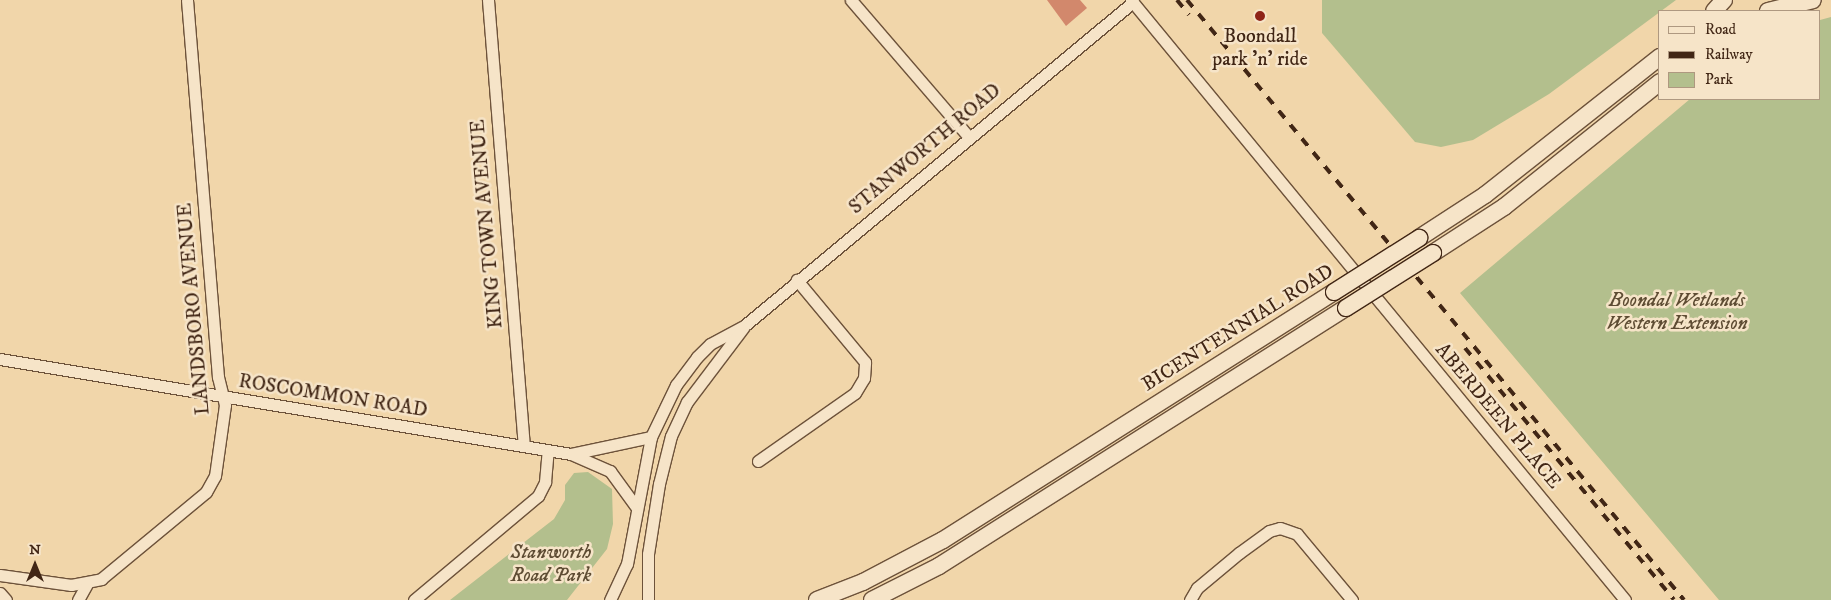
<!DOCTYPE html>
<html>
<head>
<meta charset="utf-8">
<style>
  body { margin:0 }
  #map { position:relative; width:1831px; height:600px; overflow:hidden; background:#f1d6aa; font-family:"IM FELL DW Pica",serif }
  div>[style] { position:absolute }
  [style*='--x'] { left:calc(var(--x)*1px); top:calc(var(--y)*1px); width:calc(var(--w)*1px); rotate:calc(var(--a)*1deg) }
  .green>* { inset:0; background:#b3bf8d }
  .building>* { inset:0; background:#d2886c }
  .roads { filter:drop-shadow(1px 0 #6d523a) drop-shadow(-1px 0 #6d523a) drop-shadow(0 1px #6d523a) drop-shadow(0 -1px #6d523a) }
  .street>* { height:11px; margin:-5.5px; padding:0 5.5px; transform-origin:5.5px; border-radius:5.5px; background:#f6e4c8 }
  .secondary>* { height:16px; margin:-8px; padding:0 8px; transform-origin:8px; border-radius:8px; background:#f6e4c8 }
  .rail>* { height:4px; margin-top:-2px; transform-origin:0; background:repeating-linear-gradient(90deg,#412615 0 9px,transparent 0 18px) }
  .bridges { filter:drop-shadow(1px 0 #412615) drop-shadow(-1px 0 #412615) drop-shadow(0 1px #412615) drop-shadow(0 -1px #412615) }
  .secondary-bridge>* { height:16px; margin:-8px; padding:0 8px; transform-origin:8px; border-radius:8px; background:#f6e4c8 }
  .dots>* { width:14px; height:14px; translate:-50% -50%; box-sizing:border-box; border:2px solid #f6e4c8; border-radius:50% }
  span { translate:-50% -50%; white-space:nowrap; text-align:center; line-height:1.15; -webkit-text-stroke:5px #f6e4c8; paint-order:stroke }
  .poi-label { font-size:20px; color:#412615 }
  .street-label { font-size:20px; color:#412615 }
  .park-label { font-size:20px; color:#5e4c33; font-style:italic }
  .legend { position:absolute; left:1658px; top:10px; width:162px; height:90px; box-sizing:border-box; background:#f6e4c8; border:1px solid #ae9880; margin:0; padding:6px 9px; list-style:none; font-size:15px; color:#412615 }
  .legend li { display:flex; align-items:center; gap:10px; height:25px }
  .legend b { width:25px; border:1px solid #ae9880 }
  .north { position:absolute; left:10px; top:540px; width:50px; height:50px; -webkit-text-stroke:4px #f6e4c8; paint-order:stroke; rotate:0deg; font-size:14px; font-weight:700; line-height:20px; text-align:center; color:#412615 }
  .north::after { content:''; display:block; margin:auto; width:18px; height:22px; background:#412615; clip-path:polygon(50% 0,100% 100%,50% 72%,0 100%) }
</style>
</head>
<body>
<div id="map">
  <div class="green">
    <div style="clip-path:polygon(1322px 0,1676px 0,1549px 94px,1473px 140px,1441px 147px,1415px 142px,1322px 33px)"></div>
    <div style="clip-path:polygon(1831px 17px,1831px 600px,1719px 600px,1460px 293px,1690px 99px,1820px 99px,1820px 20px)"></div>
    <div style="clip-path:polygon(588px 472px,612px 489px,613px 524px,607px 549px,567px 600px,450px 600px,554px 519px,565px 500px,565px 485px,574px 473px)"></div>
  </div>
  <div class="building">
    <div style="clip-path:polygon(1047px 0,1080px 0,1087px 8px,1066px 26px)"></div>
  </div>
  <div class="roads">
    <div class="street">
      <div style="--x:488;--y:0;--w:447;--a:85.4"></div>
      <div style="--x:851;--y:0;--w:181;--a:49.3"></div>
      <div style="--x:1131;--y:0;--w:777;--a:50.53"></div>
      <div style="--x:0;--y:359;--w:579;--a:9.45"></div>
      <div style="--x:571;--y:454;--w:43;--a:23.6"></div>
      <div style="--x:610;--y:471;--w:46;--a:53.9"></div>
      <div style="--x:571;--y:454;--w:82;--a:-12"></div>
      <div style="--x:758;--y:461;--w:118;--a:-35"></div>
      <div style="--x:855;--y:393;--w:17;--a:-59"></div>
      <div style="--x:864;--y:378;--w:16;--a:-86"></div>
      <div style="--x:865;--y:362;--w:107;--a:-129.7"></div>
      <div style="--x:0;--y:575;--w:72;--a:8"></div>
      <div style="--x:71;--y:585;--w:31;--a:-11"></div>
      <div style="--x:101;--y:579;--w:136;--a:-39.6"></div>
      <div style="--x:206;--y:492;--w:18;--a:-61"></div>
      <div style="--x:215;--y:476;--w:72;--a:-82"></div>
      <div style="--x:225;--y:405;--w:29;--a:-104"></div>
      <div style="--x:218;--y:377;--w:378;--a:-94.7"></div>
      <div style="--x:0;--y:593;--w:9;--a:49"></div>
      <div style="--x:78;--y:600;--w:18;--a:-61"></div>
      <div style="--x:414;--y:600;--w:162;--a:-40"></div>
      <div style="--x:538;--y:496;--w:16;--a:-63"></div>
      <div style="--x:545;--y:482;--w:32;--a:-85"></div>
      <div style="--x:610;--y:600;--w:40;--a:-65"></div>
      <div style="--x:627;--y:564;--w:129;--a:-79.3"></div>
      <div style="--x:651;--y:437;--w:58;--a:-64.3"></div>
      <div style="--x:676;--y:385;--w:35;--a:-53"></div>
      <div style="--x:697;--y:357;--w:18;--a:-45"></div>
      <div style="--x:710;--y:344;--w:38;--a:-28"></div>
      <div style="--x:744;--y:326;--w:506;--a:-39.79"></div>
      <div style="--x:648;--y:600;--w:46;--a:-90"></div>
      <div style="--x:648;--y:554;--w:71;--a:-81.1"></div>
      <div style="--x:659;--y:484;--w:49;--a:-76"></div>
      <div style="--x:671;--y:436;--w:38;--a:-65"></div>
      <div style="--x:687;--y:402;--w:93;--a:-52.9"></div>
      <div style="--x:1190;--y:600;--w:14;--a:-60"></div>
      <div style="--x:1197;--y:588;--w:55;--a:-39.8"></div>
      <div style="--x:1239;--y:553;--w:37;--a:-36"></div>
      <div style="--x:1269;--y:531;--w:11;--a:-15"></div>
      <div style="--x:1280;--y:528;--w:18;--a:19"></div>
      <div style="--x:1297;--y:534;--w:86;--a:50.2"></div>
    </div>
    <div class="secondary">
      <div style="--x:1714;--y:11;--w:15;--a:-48"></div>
      <div style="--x:1768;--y:11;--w:46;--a:-13.7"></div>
      <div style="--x:1419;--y:238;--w:79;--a:-33.1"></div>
      <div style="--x:1485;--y:195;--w:223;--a:-38.3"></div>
      <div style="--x:1433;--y:253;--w:85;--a:-32.9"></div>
      <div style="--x:1504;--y:207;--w:200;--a:-38.7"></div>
      <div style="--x:817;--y:600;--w:49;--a:-21.4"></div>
      <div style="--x:863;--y:582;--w:90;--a:-27.7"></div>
      <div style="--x:943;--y:540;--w:463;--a:-32.4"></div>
      <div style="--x:872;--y:600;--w:75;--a:-26.9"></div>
      <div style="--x:939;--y:566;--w:482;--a:-32.4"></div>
    </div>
  </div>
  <div class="rail">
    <div style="--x:1177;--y:0;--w:19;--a:51"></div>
    <div style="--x:1187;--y:0;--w:779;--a:50.36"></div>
    <div style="--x:1465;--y:348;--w:327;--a:50.3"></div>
  </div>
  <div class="bridges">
    <div class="secondary-bridge">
      <div style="--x:1334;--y:292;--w:101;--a:-32.4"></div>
      <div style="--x:1346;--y:308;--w:103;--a:-32.3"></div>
    </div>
  </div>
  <div class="dots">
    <div style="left:1260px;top:16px;background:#8f2418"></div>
  </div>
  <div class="poi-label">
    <span style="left:1260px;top:48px">Boondall<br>park 'n' ride</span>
  </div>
  <div class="street-label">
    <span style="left:925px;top:149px;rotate:-40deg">STANWORTH ROAD</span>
    <span style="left:487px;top:224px;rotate:-95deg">KING TOWN AVENUE</span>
    <span style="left:194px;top:309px;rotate:-95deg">LANDSBORO AVENUE</span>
    <span style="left:1238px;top:328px;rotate:-32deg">BICENTENNIAL ROAD</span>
    <span style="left:333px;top:396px;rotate:9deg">ROSCOMMON ROAD</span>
    <span style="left:1498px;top:416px;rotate:50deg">ABERDEEN PLACE</span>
  </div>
  <div class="park-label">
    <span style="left:1677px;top:312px">Boondal Wetlands<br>Western Extension</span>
    <span style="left:551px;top:564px">Stanworth<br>Road Park</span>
  </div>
  <ul class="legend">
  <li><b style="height:6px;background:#f6e4c8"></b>Road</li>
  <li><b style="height:6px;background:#412615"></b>Railway</li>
  <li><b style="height:14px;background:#b3bf8d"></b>Park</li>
  </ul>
  <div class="north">N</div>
</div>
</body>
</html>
